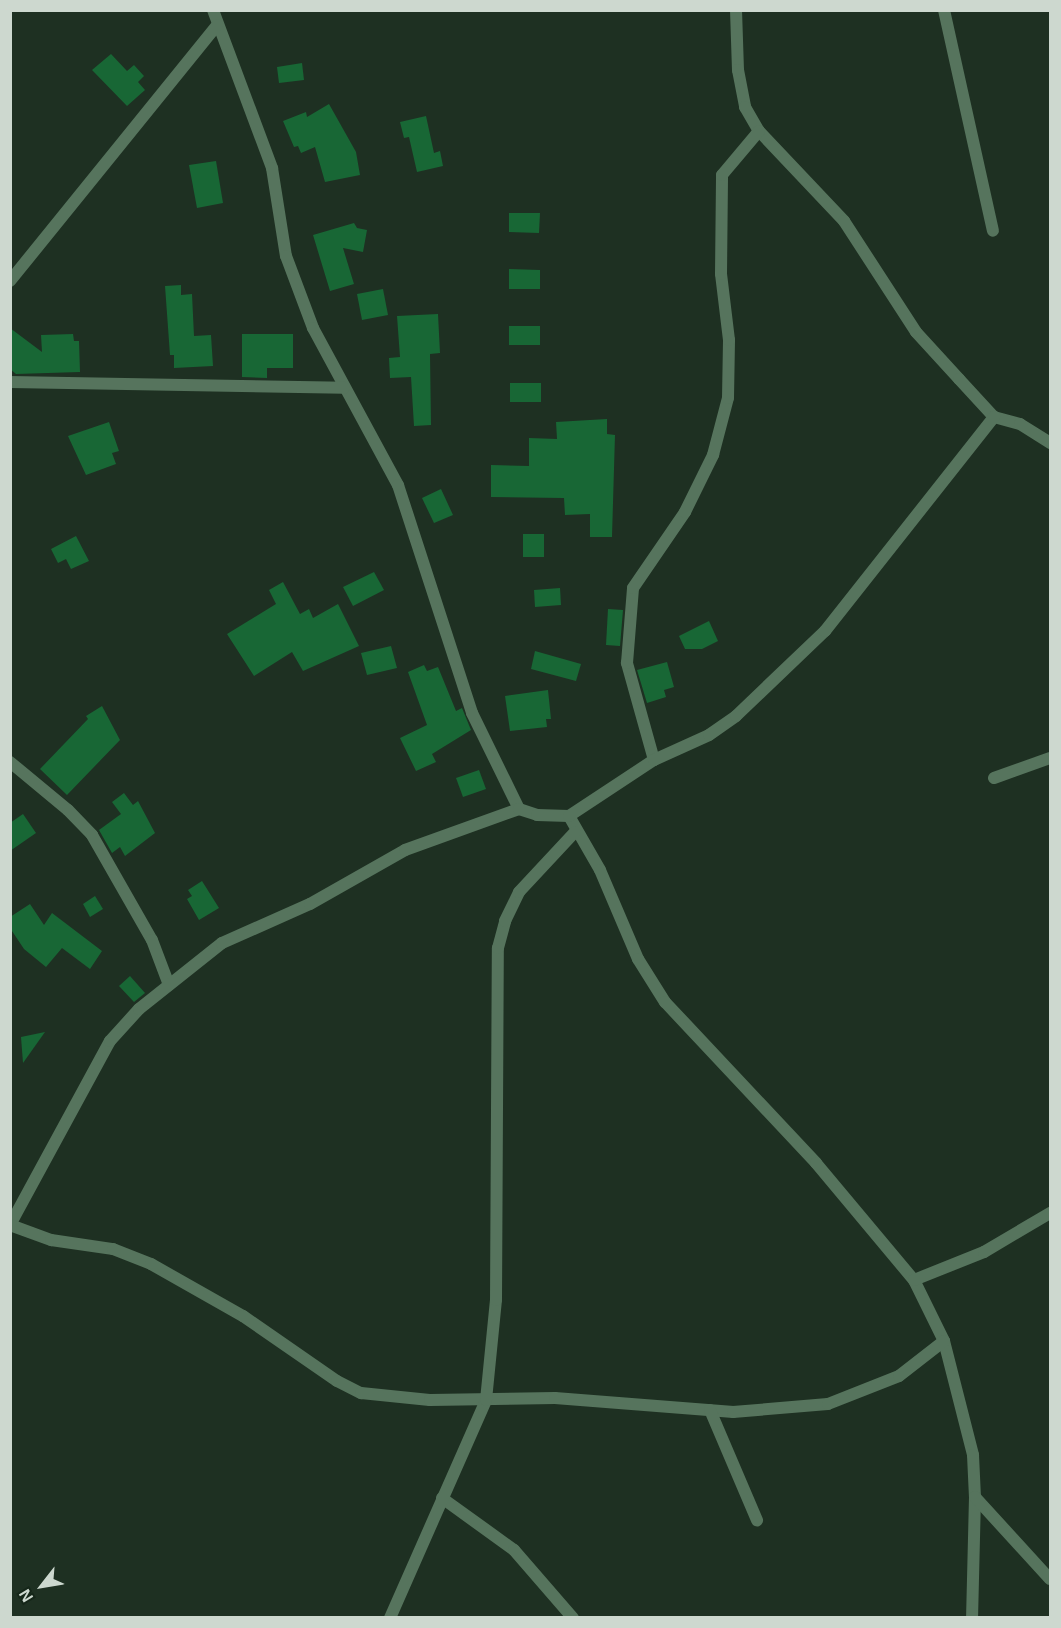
<!DOCTYPE html>
<html>
<head>
<meta charset="utf-8">
<style>
  body { margin:0 }
  #map { position:relative; width:1061px; height:1628px; overflow:hidden; background:#1e3022; font-family:Helvetica,sans-serif }
  div>[style] { position:absolute }
  [style*='--x'] { left:calc(var(--x)*1px); top:calc(var(--y)*1px); width:calc(var(--w)*1px); rotate:calc(var(--a)*1deg) }
  .building>* { inset:0; background:#186735 }
  .minor>* { height:12px; margin:-6px; padding:0 6px; transform-origin:6px; border-radius:6px; background:#56745d }
  span { translate:-50% -50%; white-space:nowrap; text-align:center; line-height:1.15; -webkit-text-stroke:6px #152619; paint-order:stroke }
  .frame { position:absolute; inset:0; border:12px solid #cdd8cf; pointer-events:none }
  .north { position:absolute; left:12px; top:1556px; width:60px; height:60px; -webkit-text-stroke:4px #152619; paint-order:stroke; rotate:239deg; font-size:16px; font-weight:700; line-height:24px; text-align:center; color:#cdd8cf }
  .north::after { content:''; display:block; margin:auto; width:21px; height:27px; background:#cdd8cf; clip-path:polygon(50% 0,100% 100%,50% 72%,0 100%) }
</style>
</head>
<body>
<div id="map">
  <div class="building">
    <div style="clip-path:polygon(111px 54px,127px 71px,134px 65px,144px 76px,138px 82px,145px 90px,127px 106px,92px 70px)"></div>
    <div style="clip-path:polygon(302px 63px,304px 80px,279px 83px,277px 67px)"></div>
    <div style="clip-path:polygon(329px 104px,356px 152px,360px 175px,325px 182px,315px 147px,301px 153px,298px 146px,294px 147px,283px 121px,306px 112px,307px 117px)"></div>
    <div style="clip-path:polygon(426px 116px,434px 153px,440px 151px,443px 166px,417px 172px,409px 137px,404px 138px,400px 122px)"></div>
    <div style="clip-path:polygon(216px 161px,223px 203px,197px 208px,189px 165px)"></div>
    <div style="clip-path:polygon(509px 213px,540px 213px,539px 233px,509px 232px)"></div>
    <div style="clip-path:polygon(354px 223px,357px 228px,367px 230px,363px 252px,343px 248px,354px 284px,330px 291px,313px 235px)"></div>
    <div style="clip-path:polygon(509px 269px,540px 270px,540px 289px,509px 289px)"></div>
    <div style="clip-path:polygon(181px 285px,181px 295px,192px 294px,194px 336px,211px 335px,213px 366px,174px 368px,174px 355px,170px 355px,165px 286px)"></div>
    <div style="clip-path:polygon(383px 289px,388px 315px,362px 320px,357px 294px)"></div>
    <div style="clip-path:polygon(438px 314px,440px 353px,430px 354px,431px 425px,414px 426px,411px 377px,390px 378px,389px 358px,400px 357px,397px 316px)"></div>
    <div style="clip-path:polygon(509px 326px,540px 326px,540px 345px,509px 345px)"></div>
    <div style="clip-path:polygon(10px 328px,42px 352px,41px 335px,73px 334px,74px 341px,79px 341px,80px 372px,16px 374px,10px 369px)"></div>
    <div style="clip-path:polygon(242px 334px,293px 334px,293px 368px,267px 368px,267px 378px,242px 377px)"></div>
    <div style="clip-path:polygon(510px 383px,541px 383px,541px 402px,510px 402px)"></div>
    <div style="clip-path:polygon(607px 419px,607px 434px,615px 435px,612px 537px,590px 537px,590px 514px,565px 515px,564px 498px,491px 497px,491px 465px,529px 466px,529px 438px,557px 439px,556px 422px)"></div>
    <div style="clip-path:polygon(109px 422px,119px 451px,112px 453px,116px 464px,86px 475px,68px 436px)"></div>
    <div style="clip-path:polygon(441px 489px,453px 515px,434px 523px,422px 498px)"></div>
    <div style="clip-path:polygon(523px 534px,544px 534px,544px 557px,523px 557px)"></div>
    <div style="clip-path:polygon(76px 536px,89px 561px,71px 569px,66px 559px,58px 563px,51px 549px)"></div>
    <div style="clip-path:polygon(374px 572px,384px 590px,353px 606px,343px 587px)"></div>
    <div style="clip-path:polygon(283px 582px,300px 614px,309px 609px,313px 618px,338px 604px,359px 646px,303px 671px,292px 652px,254px 676px,227px 634px,276px 604px,269px 590px)"></div>
    <div style="clip-path:polygon(560px 588px,561px 605px,535px 607px,534px 590px)"></div>
    <div style="clip-path:polygon(608px 609px,623px 610px,620px 646px,606px 645px)"></div>
    <div style="clip-path:polygon(709px 621px,718px 641px,702px 649px,685px 649px,679px 636px)"></div>
    <div style="clip-path:polygon(391px 646px,397px 668px,367px 675px,361px 653px)"></div>
    <div style="clip-path:polygon(535px 651px,581px 664px,576px 681px,531px 669px)"></div>
    <div style="clip-path:polygon(667px 662px,674px 687px,664px 690px,666px 697px,647px 703px,637px 670px)"></div>
    <div style="clip-path:polygon(424px 665px,427px 671px,438px 667px,456px 711px,462px 708px,471px 730px,432px 754px,436px 762px,416px 771px,400px 738px,427px 725px,408px 672px)"></div>
    <div style="clip-path:polygon(548px 690px,551px 719px,546px 719px,547px 727px,510px 731px,505px 696px)"></div>
    <div style="clip-path:polygon(102px 706px,120px 740px,67px 795px,40px 769px,88px 719px,86px 716px)"></div>
    <div style="clip-path:polygon(479px 770px,486px 789px,463px 797px,456px 778px)"></div>
    <div style="clip-path:polygon(124px 793px,133px 805px,138px 801px,155px 833px,125px 856px,120px 847px,112px 853px,99px 830px,121px 814px,112px 802px)"></div>
    <div style="clip-path:polygon(23px 814px,36px 833px,10px 851px,10px 823px)"></div>
    <div style="clip-path:polygon(202px 881px,219px 908px,199px 920px,187px 899px,192px 896px,188px 890px)"></div>
    <div style="clip-path:polygon(95px 896px,103px 909px,90px 917px,83px 904px)"></div>
    <div style="clip-path:polygon(30px 904px,44px 925px,52px 913px,102px 951px,90px 969px,62px 948px,46px 967px,24px 949px,10px 928px,10px 917px)"></div>
    <div style="clip-path:polygon(130px 976px,145px 993px,134px 1002px,119px 986px)"></div>
    <div style="clip-path:polygon(45px 1032px,23px 1063px,21px 1037px)"></div>
  </div>
  <div class="minor">
    <div style="--x:213;--y:10;--w:169;--a:69.5"></div>
    <div style="--x:272;--y:168;--w:89;--a:81"></div>
    <div style="--x:286;--y:256;--w:77;--a:69.4"></div>
    <div style="--x:313;--y:328;--w:179;--a:61.6"></div>
    <div style="--x:398;--y:485;--w:240;--a:72"></div>
    <div style="--x:472;--y:713;--w:107;--a:63.9"></div>
    <div style="--x:736;--y:10;--w:60;--a:88.1"></div>
    <div style="--x:738;--y:70;--w:38;--a:79"></div>
    <div style="--x:745;--y:107;--w:28;--a:60"></div>
    <div style="--x:759;--y:131;--w:124;--a:46.6"></div>
    <div style="--x:844;--y:221;--w:132;--a:57"></div>
    <div style="--x:916;--y:332;--w:64;--a:47.5"></div>
    <div style="--x:959;--y:379;--w:52;--a:47.4"></div>
    <div style="--x:994;--y:417;--w:27;--a:15"></div>
    <div style="--x:1020;--y:424;--w:36;--a:32"></div>
    <div style="--x:944;--y:10;--w:226;--a:77.5"></div>
    <div style="--x:10;--y:281;--w:329;--a:-51"></div>
    <div style="--x:10;--y:382;--w:334;--a:1"></div>
    <div style="--x:654;--y:760;--w:101;--a:-105.6"></div>
    <div style="--x:627;--y:663;--w:75;--a:-85.4"></div>
    <div style="--x:633;--y:588;--w:92;--a:-55.6"></div>
    <div style="--x:685;--y:512;--w:64;--a:-63.8"></div>
    <div style="--x:713;--y:455;--w:59;--a:-75.3"></div>
    <div style="--x:728;--y:398;--w:58;--a:-89"></div>
    <div style="--x:729;--y:340;--w:66;--a:-96.9"></div>
    <div style="--x:721;--y:274;--w:99;--a:-89.4"></div>
    <div style="--x:722;--y:175;--w:57;--a:-49.9"></div>
    <div style="--x:10;--y:762;--w:75;--a:39.6"></div>
    <div style="--x:68;--y:810;--w:35;--a:46"></div>
    <div style="--x:92;--y:835;--w:121;--a:60.3"></div>
    <div style="--x:152;--y:940;--w:48;--a:69.3"></div>
    <div style="--x:994;--y:778;--w:59;--a:-19.7"></div>
    <div style="--x:569;--y:816;--w:62;--a:60.1"></div>
    <div style="--x:600;--y:870;--w:97;--a:66.9"></div>
    <div style="--x:638;--y:959;--w:51;--a:57.9"></div>
    <div style="--x:665;--y:1002;--w:221;--a:46.8"></div>
    <div style="--x:816;--y:1163;--w:153;--a:50.1"></div>
    <div style="--x:914;--y:1280;--w:68;--a:63.8"></div>
    <div style="--x:944;--y:1341;--w:118;--a:75.7"></div>
    <div style="--x:973;--y:1455;--w:42;--a:87.3"></div>
    <div style="--x:975;--y:1497;--w:121;--a:91.4"></div>
    <div style="--x:10;--y:1225;--w:209;--a:-61.5"></div>
    <div style="--x:110;--y:1041;--w:43;--a:-47.8"></div>
    <div style="--x:139;--y:1009;--w:106;--a:-38.5"></div>
    <div style="--x:222;--y:943;--w:96;--a:-23.9"></div>
    <div style="--x:310;--y:904;--w:109;--a:-29.6"></div>
    <div style="--x:405;--y:850;--w:121;--a:-19.8"></div>
    <div style="--x:519;--y:809;--w:19;--a:18"></div>
    <div style="--x:537;--y:815;--w:32;--a:2"></div>
    <div style="--x:569;--y:816;--w:102;--a:-33.4"></div>
    <div style="--x:654;--y:760;--w:60;--a:-24.4"></div>
    <div style="--x:709;--y:735;--w:33;--a:-35"></div>
    <div style="--x:736;--y:716;--w:123;--a:-43.7"></div>
    <div style="--x:825;--y:631;--w:273;--a:-51.7"></div>
    <div style="--x:10;--y:1225;--w:44;--a:20.1"></div>
    <div style="--x:51;--y:1240;--w:63;--a:8.3"></div>
    <div style="--x:113;--y:1249;--w:41;--a:21.5"></div>
    <div style="--x:151;--y:1264;--w:106;--a:29.5"></div>
    <div style="--x:243;--y:1316;--w:114;--a:34.7"></div>
    <div style="--x:337;--y:1381;--w:27;--a:27"></div>
    <div style="--x:361;--y:1393;--w:69;--a:5.8"></div>
    <div style="--x:430;--y:1400;--w:125;--a:-0.9"></div>
    <div style="--x:555;--y:1398;--w:179;--a:4.5"></div>
    <div style="--x:733;--y:1412;--w:95;--a:-4.8"></div>
    <div style="--x:828;--y:1404;--w:76;--a:-21.5"></div>
    <div style="--x:899;--y:1376;--w:57;--a:-37.9"></div>
    <div style="--x:914;--y:1280;--w:75;--a:-21.8"></div>
    <div style="--x:984;--y:1252;--w:77;--a:-30.6"></div>
    <div style="--x:710;--y:1410;--w:120;--a:66.9"></div>
    <div style="--x:975;--y:1497;--w:111;--a:47.6"></div>
    <div style="--x:442;--y:1498;--w:89;--a:35.8"></div>
    <div style="--x:514;--y:1550;--w:90;--a:49.1"></div>
    <div style="--x:390;--y:1618;--w:238;--a:-66.2"></div>
    <div style="--x:486;--y:1400;--w:100;--a:-84.3"></div>
    <div style="--x:496;--y:1300;--w:352;--a:-89.7"></div>
    <div style="--x:498;--y:948;--w:28;--a:-75"></div>
    <div style="--x:505;--y:921;--w:32;--a:-64"></div>
    <div style="--x:519;--y:892;--w:82;--a:-47"></div>
  </div>
  <div class="frame"></div>
  <div class="north">N</div>
</div>
</body>
</html>
